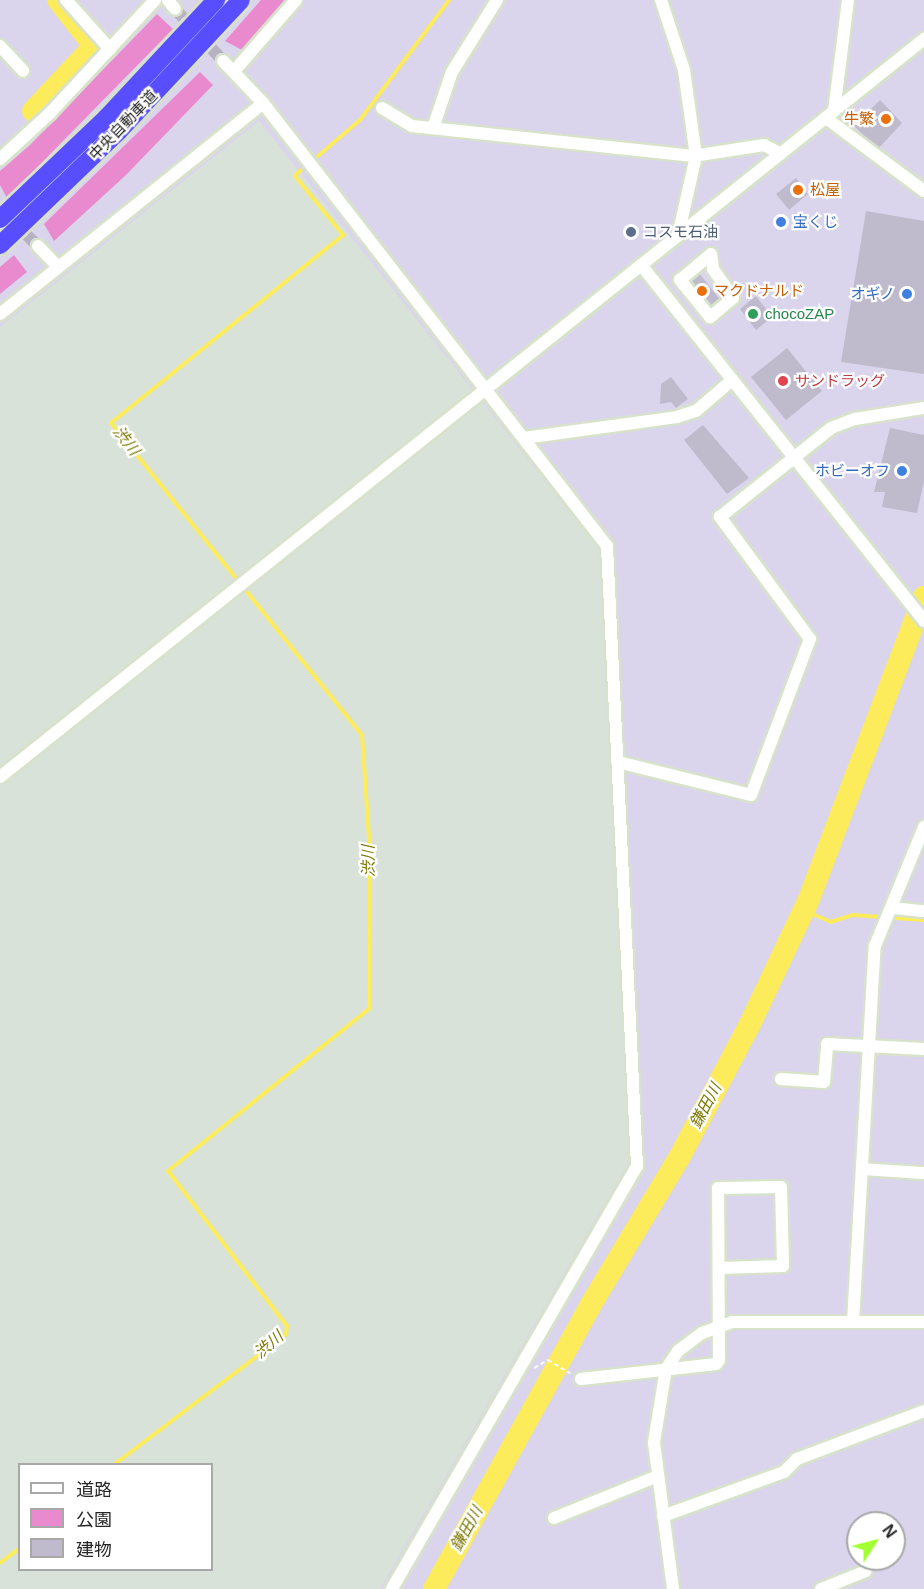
<!DOCTYPE html>
<html>
<head>
<meta charset="utf-8">
<style>
  body { margin:0 }
  #map { position:relative; width:924px; height:1589px; overflow:hidden; background:#dad5ec; font-family:Helvetica,"Noto Sans JP",sans-serif }
  div>[style] { position:absolute }
  [style*='--x'] { left:calc(var(--x)*1px); top:calc(var(--y)*1px); width:calc(var(--w)*1px); rotate:calc(var(--a)*1deg) }
  .industrial>* { inset:0; background:#d9e2d8 }
  .green>* { inset:0; background:#ea8ace }
  .stream>* { height:4px; margin:-2px; padding:0 2px; transform-origin:2px; border-radius:2px; background:#fceb5a }
  .river>* { height:22px; margin:-11px; padding:0 11px; transform-origin:11px; border-radius:11px; background:#fceb5a }
  .building>* { inset:0; background:#bfbbcc }
  .minor-tunnel>* { height:12px; margin-top:-6px; transform-origin:0; background:repeating-linear-gradient(90deg,#b6b2c4 0 12px,transparent 0 18px) }
  .path>* { height:2px; margin-top:-1px; transform-origin:0; background:repeating-linear-gradient(90deg,#fff 0 4.5px,transparent 0 7.5px) }
  .roads { filter:drop-shadow(2px 0 #d8e2cb) drop-shadow(-2px 0 #d8e2cb) drop-shadow(0 2px #d8e2cb) drop-shadow(0 -2px #d8e2cb) }
  .minor>* { height:12px; margin:-6px; padding:0 6px; transform-origin:6px; border-radius:6px; background:#fff }
  .highway>* { height:18px; margin:-9px; padding:0 9px; transform-origin:9px; border-radius:9px; background:#584dff }
  .dots>* { width:16px; height:16px; translate:-50% -50%; box-sizing:border-box; border:3px solid #fff; border-radius:50% }
  span { translate:-50% -50%; white-space:nowrap; text-align:center; line-height:1.15; -webkit-text-stroke:4.5px #fff; paint-order:stroke }
  .food-label { font-size:15px; color:#c56008 }
  .right { translate:-100% -50%; text-align:right }
  .left { translate:0 -50%; text-align:left }
  .street-label { font-size:15px; color:#262626 }
  .shop-label { font-size:15px; color:#366cbe }
  .service-label { font-size:15px; color:#4e5e75 }
  .leisure-label { font-size:15px; color:#27864d }
  .health-label { font-size:15px; color:#be3a42 }
  .water-label { font-size:16px; color:#7d7904; font-style:italic }
  .legend { position:absolute; left:18px; top:1463px; width:195px; height:108px; box-sizing:border-box; background:#fff; border:2px solid #a8a8a8; margin:0; padding:8px 10px; list-style:none; font-size:18px; color:#262626 }
  .legend li { display:flex; align-items:center; gap:12px; height:30px }
  .legend b { width:30px; border:2px solid #a8a8a8 }
  .north { position:absolute; left:846px; top:1511px; width:60px; height:60px; box-sizing:border-box; background:#fff; border:2px solid #a8a8a8; border-radius:50%; rotate:54deg; font-size:16px; font-weight:700; line-height:24px; text-align:center; color:#262626 }
  .north::after { content:''; display:block; margin:auto; width:21px; height:27px; background:#a3ff2f; clip-path:polygon(50% 0,100% 100%,50% 72%,0 100%) }
</style>
</head>
<body>
<div id="map">
  <div class="industrial">
    <div style="clip-path:polygon(evenodd,259px 121px,599px 549px,630px 1160px,380px 1589px,0 1589px,0 327px,259px 121px,20px 1464px,212px 1464px,212px 1570px,20px 1570px,20px 1464px)"></div>
  </div>
  <div class="green">
    <div style="clip-path:polygon(261px 0,286px 0,242px 50px,225px 41px)"></div>
    <div style="clip-path:polygon(157px 14px,173px 29px,7px 198px,0 185px,0 171px,30px 145px)"></div>
    <div style="clip-path:polygon(200px 72px,213px 85px,126px 175px,54px 241px,44px 224px)"></div>
    <div style="clip-path:polygon(14px 255px,27px 272px,0 294px,0 267px)"></div>
  </div>
  <div class="stream">
    <div style="--x:318;--y:156;--w:55;--a:-40.6"></div>
    <div style="--x:360;--y:120;--w:149;--a:-53.4"></div>
    <div style="--x:803;--y:910;--w:30;--a:23"></div>
    <div style="--x:831;--y:922;--w:23;--a:-18"></div>
    <div style="--x:853;--y:915;--w:71;--a:4"></div>
    <div style="--x:115;--y:1464;--w:215;--a:-37.2"></div>
    <div style="--x:286;--y:1334;--w:8;--a:-83"></div>
    <div style="--x:287;--y:1326;--w:195;--a:-127.5"></div>
    <div style="--x:168;--y:1171;--w:258;--a:-38.9"></div>
    <div style="--x:369;--y:1009;--w:157;--a:-89.6"></div>
    <div style="--x:370;--y:852;--w:117;--a:-93.9"></div>
    <div style="--x:362;--y:735;--w:400;--a:-128.8"></div>
    <div style="--x:111;--y:423;--w:299;--a:-39"></div>
    <div style="--x:343;--y:235;--w:76;--a:-129.1"></div>
    <div style="--x:295;--y:176;--w:8;--a:-45"></div>
    <div style="--x:0;--y:1563;--w:25;--a:-37"></div>
  </div>
  <div class="river">
    <div style="--x:33;--y:111;--w:89;--a:-46.8"></div>
    <div style="--x:94;--y:46;--w:58;--a:-128"></div>
    <div style="--x:434;--y:1589;--w:323;--a:-61.1"></div>
    <div style="--x:590;--y:1306;--w:173;--a:-59"></div>
    <div style="--x:679;--y:1158;--w:149;--a:-62.1"></div>
    <div style="--x:749;--y:1026;--w:140;--a:-64.7"></div>
    <div style="--x:809;--y:899;--w:323;--a:-69.2"></div>
  </div>
  <div class="building">
    <div style="clip-path:polygon(880px 100px,902px 123px,878px 149px,854px 126px)"></div>
    <div style="clip-path:polygon(796px 178px,808px 194px,789px 210px,776px 194px)"></div>
    <div style="clip-path:polygon(866px 211px,924px 221px,924px 374px,841px 362px)"></div>
    <div style="clip-path:polygon(782px 214px,788px 221px,782px 226px,777px 219px)"></div>
    <div style="clip-path:polygon(699px 273px,721px 301px,710px 310px,687px 282px)"></div>
    <div style="clip-path:polygon(756px 296px,772px 317px,756px 330px,740px 309px)"></div>
    <div style="clip-path:polygon(787px 348px,822px 391px,786px 420px,751px 377px)"></div>
    <div style="clip-path:polygon(671px 377px,688px 399px,676px 408px,671px 402px,660px 404px,661px 384px)"></div>
    <div style="clip-path:polygon(703px 425px,749px 478px,727px 494px,684px 440px)"></div>
    <div style="clip-path:polygon(890px 428px,924px 435px,924px 481px,917px 513px,882px 507px,885px 492px,874px 492px)"></div>
  </div>
  <div class="minor-tunnel">
    <div style="--x:175;--y:9;--w:71;--a:47.3"></div>
    <div style="--x:0;--y:209;--w:53;--a:44.2"></div>
  </div>
  <div class="path">
    <div style="--x:534;--y:1368;--w:16;--a:-30"></div>
    <div style="--x:548;--y:1360;--w:26;--a:31"></div>
  </div>
  <div class="roads">
    <div class="minor">
      <div style="--x:66;--y:0;--w:66;--a:48.1"></div>
      <div style="--x:168;--y:0;--w:11;--a:52"></div>
      <div style="--x:661;--y:0;--w:74;--a:71.8"></div>
      <div style="--x:684;--y:70;--w:87;--a:82.1"></div>
      <div style="--x:696;--y:156;--w:82;--a:102.7"></div>
      <div style="--x:0;--y:46;--w:34;--a:47"></div>
      <div style="--x:223;--y:61;--w:58;--a:46.4"></div>
      <div style="--x:263;--y:103;--w:561;--a:52.17"></div>
      <div style="--x:607;--y:546;--w:621;--a:87.23"></div>
      <div style="--x:637;--y:1166;--w:489;--a:120.1"></div>
      <div style="--x:235;--y:70;--w:93;--a:-48.9"></div>
      <div style="--x:382;--y:108;--w:35;--a:31"></div>
      <div style="--x:412;--y:126;--w:283;--a:6.1"></div>
      <div style="--x:693;--y:156;--w:72;--a:-8.8"></div>
      <div style="--x:764;--y:145;--w:19;--a:28"></div>
      <div style="--x:834;--y:111;--w:112;--a:-82.8"></div>
      <div style="--x:826;--y:118;--w:122;--a:36.7"></div>
      <div style="--x:433;--y:128;--w:59;--a:-71.3"></div>
      <div style="--x:452;--y:72;--w:85;--a:-58"></div>
      <div style="--x:0;--y:159;--w:68;--a:-42.6"></div>
      <div style="--x:50;--y:113;--w:154;--a:-47.1"></div>
      <div style="--x:38;--y:246;--w:29;--a:46"></div>
      <div style="--x:711;--y:254;--w:15;--a:82"></div>
      <div style="--x:713;--y:269;--w:35;--a:55"></div>
      <div style="--x:733;--y:298;--w:30;--a:140"></div>
      <div style="--x:710;--y:317;--w:48;--a:-129"></div>
      <div style="--x:680;--y:280;--w:40;--a:-40"></div>
      <div style="--x:641;--y:265;--w:455;--a:51.5"></div>
      <div style="--x:0;--y:314;--w:337;--a:-38.7"></div>
      <div style="--x:524;--y:438;--w:154;--a:-7.8"></div>
      <div style="--x:677;--y:417;--w:20;--a:-18"></div>
      <div style="--x:696;--y:411;--w:48;--a:-40.7"></div>
      <div style="--x:618;--y:762;--w:137;--a:13.9"></div>
      <div style="--x:751;--y:795;--w:167;--a:-69.3"></div>
      <div style="--x:810;--y:639;--w:152;--a:-126.4"></div>
      <div style="--x:720;--y:517;--w:142;--a:-38.7"></div>
      <div style="--x:831;--y:428;--w:26;--a:-21"></div>
      <div style="--x:855;--y:419;--w:70;--a:-9.1"></div>
      <div style="--x:0;--y:777;--w:1183;--a:-38.61"></div>
      <div style="--x:893;--y:908;--w:31;--a:6"></div>
      <div style="--x:781;--y:1079;--w:43;--a:4"></div>
      <div style="--x:824;--y:1082;--w:38;--a:-85"></div>
      <div style="--x:827;--y:1044;--w:97;--a:3"></div>
      <div style="--x:862;--y:1169;--w:62;--a:3.7"></div>
      <div style="--x:853;--y:1322;--w:377;--a:-86.7"></div>
      <div style="--x:875;--y:946;--w:129;--a:-67.6"></div>
      <div style="--x:581;--y:1379;--w:136;--a:-6.3"></div>
      <div style="--x:716;--y:1364;--w:5;--a:-53"></div>
      <div style="--x:719;--y:1360;--w:172;--a:-90.3"></div>
      <div style="--x:718;--y:1188;--w:63;--a:-0.9"></div>
      <div style="--x:781;--y:1187;--w:79;--a:88.5"></div>
      <div style="--x:783;--y:1266;--w:64;--a:178.2"></div>
      <div style="--x:663;--y:1516;--w:129;--a:-20"></div>
      <div style="--x:784;--y:1472;--w:18;--a:-45"></div>
      <div style="--x:797;--y:1459;--w:136;--a:-20.7"></div>
      <div style="--x:554;--y:1518;--w:112;--a:-22"></div>
      <div style="--x:673;--y:1589;--w:148;--a:-97.4"></div>
      <div style="--x:654;--y:1442;--w:74;--a:-80.7"></div>
      <div style="--x:666;--y:1369;--w:22;--a:-56"></div>
      <div style="--x:678;--y:1351;--w:30;--a:-37"></div>
      <div style="--x:702;--y:1333;--w:32;--a:-20"></div>
      <div style="--x:732;--y:1322;--w:192;--a:0"></div>
      <div style="--x:821;--y:1589;--w:48;--a:-21.8"></div>
    </div>
    <div class="highway">
      <div style="--x:0;--y:219;--w:148;--a:-43.6"></div>
      <div style="--x:107;--y:117;--w:160;--a:-47"></div>
      <div style="--x:0;--y:245;--w:163;--a:-43.8"></div>
      <div style="--x:118;--y:132;--w:180;--a:-47"></div>
    </div>
  </div>
  <div class="dots">
    <div style="left:886px;top:119px;background:#e8710a"></div>
    <div style="left:798px;top:190px;background:#e8710a"></div>
    <div style="left:781px;top:222px;background:#3f7fe0"></div>
    <div style="left:631px;top:232px;background:#5c6f8a"></div>
    <div style="left:702px;top:291px;background:#e8710a"></div>
    <div style="left:907px;top:294px;background:#3f7fe0"></div>
    <div style="left:753px;top:314px;background:#2e9e5b"></div>
    <div style="left:783px;top:381px;background:#e0444e"></div>
    <div style="left:902px;top:471px;background:#3f7fe0"></div>
  </div>
  <div class="food-label">
    <span class="right" style="left:874px;top:119px">牛繁</span>
    <span class="left" style="left:810px;top:190px">松屋</span>
    <span class="left" style="left:714px;top:291px">マクドナルド</span>
  </div>
  <div class="street-label">
    <span style="left:123px;top:125px;rotate:-46deg">中央自動車道</span>
  </div>
  <div class="shop-label">
    <span class="left" style="left:793px;top:222px">宝くじ</span>
    <span class="right" style="left:895px;top:294px">オギノ</span>
    <span class="right" style="left:890px;top:471px">ホビーオフ</span>
  </div>
  <div class="service-label">
    <span class="left" style="left:643px;top:232px">コスモ石油</span>
  </div>
  <div class="leisure-label">
    <span class="left" style="left:765px;top:314px">chocoZAP</span>
  </div>
  <div class="health-label">
    <span class="left" style="left:795px;top:381px">サンドラッグ</span>
  </div>
  <div class="water-label">
    <span style="left:126px;top:441px;rotate:52deg">渋川</span>
    <span style="left:369px;top:861px;rotate:-91deg">渋川</span>
    <span style="left:706px;top:1106px;rotate:-62deg">鎌田川</span>
    <span style="left:269px;top:1345px;rotate:-41deg">渋川</span>
    <span style="left:467px;top:1529px;rotate:-61deg">鎌田川</span>
  </div>
  <ul class="legend">
  <li><b style="height:8px;background:#fff"></b>道路</li>
  <li><b style="height:16px;background:#ea8ace"></b>公園</li>
  <li><b style="height:16px;background:#bfbbcc"></b>建物</li>
  </ul>
  <div class="north">N</div>
</div>
</body>
</html>
